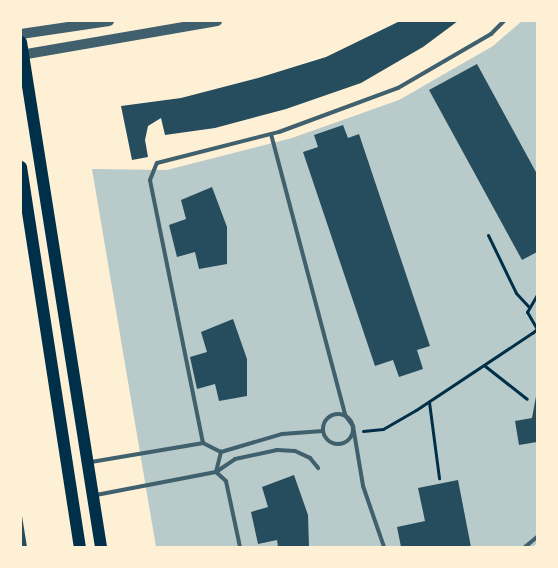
<!DOCTYPE html>
<html>
<head>
<meta charset="utf-8">
<style>
  body { margin:0 }
  #map { position:relative; width:558px; height:568px; overflow:hidden; background:#fdf0d5; font-family:"Golos Text",sans-serif }
  div>[style] { position:absolute }
  [style*='--x'] { left:calc(var(--x)*1px); top:calc(var(--y)*1px); width:calc(var(--w)*1px); rotate:calc(var(--a)*1deg) }
  .green>* { inset:0; background:#b9caca }
  .building>* { inset:0; background:#264d5e }
  .path>* { height:3px; margin:-1.5px; padding:0 1.5px; transform-origin:1.5px; border-radius:1.5px; background:#003049 }
  .service>* { height:4px; margin:-2px; padding:0 2px; transform-origin:2px; border-radius:2px; background:#3f606c }
  .service>.ring { margin:-2px; padding:0; box-sizing:content-box; background:none; border:4px solid #3f606c; border-radius:50% }
  .tertiary>* { height:10px; margin:-5px; padding:0 5px; transform-origin:5px; border-radius:5px; background:#3f606c }
  .primary>* { height:12px; margin:-6px; padding:0 6px; transform-origin:6px; border-radius:6px; background:#003049 }
  span { translate:-50% -50%; white-space:nowrap; text-align:center; line-height:1.15; -webkit-text-stroke:4.5px #fdf0d5; paint-order:stroke }
  .frame { position:absolute; inset:0; border:22px solid #fdf0d5; pointer-events:none }
</style>
</head>
<body>
<div id="map">
  <div class="green">
    <div style="clip-path:polygon(522px 21px,537px 21px,537px 543px,533px 547px,156px 547px,92px 169px,167px 170px,292px 138px,399px 100px,493px 46px)"></div>
  </div>
  <div class="building">
    <div style="clip-path:polygon(400px 21px,458px 21px,423px 47px,361px 83px,286px 109px,215px 128px,165px 135px,161px 118px,148px 126px,145px 140px,148px 157px,132px 160px,121px 106px,181px 98px,258px 78px,326px 57px)"></div>
    <div style="clip-path:polygon(477px 64px,537px 174px,537px 252px,522px 260px,429px 90px)"></div>
    <div style="clip-path:polygon(343px 125px,348px 138px,359px 134px,430px 346px,417px 350px,423px 369px,399px 377px,393px 360px,375px 366px,303px 152px,318px 147px,314px 135px)"></div>
    <div style="clip-path:polygon(212px 187px,227px 227px,227px 264px,199px 269px,195px 252px,177px 257px,169px 225px,186px 219px,181px 200px)"></div>
    <div style="clip-path:polygon(233px 319px,247px 359px,247px 396px,219px 401px,215px 384px,197px 389px,190px 357px,207px 352px,201px 332px)"></div>
    <div style="clip-path:polygon(537px 391px,537px 442px,519px 445px,515px 421px,532px 418px)"></div>
    <div style="clip-path:polygon(294px 475px,308px 515px,309px 547px,278px 547px,277px 540px,258px 544px,251px 512px,268px 507px,262px 487px)"></div>
    <div style="clip-path:polygon(458px 480px,471px 547px,401px 547px,397px 527px,425px 521px,418px 488px)"></div>
    <div style="clip-path:polygon(21px 516px,22px 516px,27px 547px,21px 547px)"></div>
  </div>
  <div class="path">
    <div style="--x:488;--y:235;--w:64;--a:64.2"></div>
    <div style="--x:516;--y:293;--w:18;--a:47"></div>
    <div style="--x:485;--y:366;--w:53;--a:38.2"></div>
    <div style="--x:429;--y:402;--w:77;--a:82.5"></div>
    <div style="--x:363;--y:431;--w:20;--a:-6"></div>
    <div style="--x:383;--y:429;--w:38;--a:-30"></div>
    <div style="--x:416;--y:410;--w:139;--a:-33.6"></div>
    <div style="--x:532;--y:333;--w:6;--a:-39"></div>
    <div style="--x:537;--y:329;--w:20;--a:-120"></div>
    <div style="--x:527;--y:312;--w:20;--a:-60"></div>
  </div>
  <div class="service">
    <div style="--x:271;--y:134;--w:291;--a:75.2"></div>
    <div style="--x:345;--y:415;--w:14;--a:54"></div>
    <div style="--x:353;--y:426;--w:61;--a:80.5"></div>
    <div style="--x:363;--y:486;--w:65;--a:71"></div>
    <div class="ring" style="left:323px;top:414px;width:26px;height:26px"></div>
    <div style="--x:203;--y:443;--w:268;--a:-101.4"></div>
    <div style="--x:150;--y:180;--w:18;--a:-68"></div>
    <div style="--x:157;--y:163;--w:126;--a:-14.3"></div>
    <div style="--x:279;--y:132;--w:127;--a:-20.3"></div>
    <div style="--x:398;--y:88;--w:108;--a:-30.1"></div>
    <div style="--x:491;--y:34;--w:18;--a:-45"></div>
    <div style="--x:91;--y:462;--w:114;--a:-9.6"></div>
    <div style="--x:203;--y:443;--w:20;--a:27"></div>
    <div style="--x:221;--y:452;--w:64;--a:-16.4"></div>
    <div style="--x:282;--y:434;--w:41;--a:-4.2"></div>
    <div style="--x:96;--y:495;--w:122;--a:-10.9"></div>
    <div style="--x:216;--y:472;--w:21;--a:-76"></div>
    <div style="--x:240;--y:547;--w:67;--a:-102"></div>
    <div style="--x:226;--y:481;--w:13;--a:-138"></div>
    <div style="--x:216;--y:472;--w:23;--a:-34"></div>
    <div style="--x:235;--y:459;--w:43;--a:-12.1"></div>
    <div style="--x:277;--y:450;--w:18;--a:3"></div>
    <div style="--x:295;--y:451;--w:17;--a:25"></div>
    <div style="--x:310;--y:458;--w:13;--a:51"></div>
    <div style="--x:525;--y:547;--w:16;--a:-40"></div>
  </div>
  <div class="tertiary">
    <div style="--x:21;--y:34;--w:89;--a:-8.4"></div>
    <div style="--x:21;--y:55;--w:199;--a:-9.8"></div>
  </div>
  <div class="primary">
    <div style="--x:21;--y:42;--w:511;--a:81"></div>
    <div style="--x:21;--y:167;--w:385;--a:81.2"></div>
  </div>
  <div class="frame"></div>
</div>
</body>
</html>
